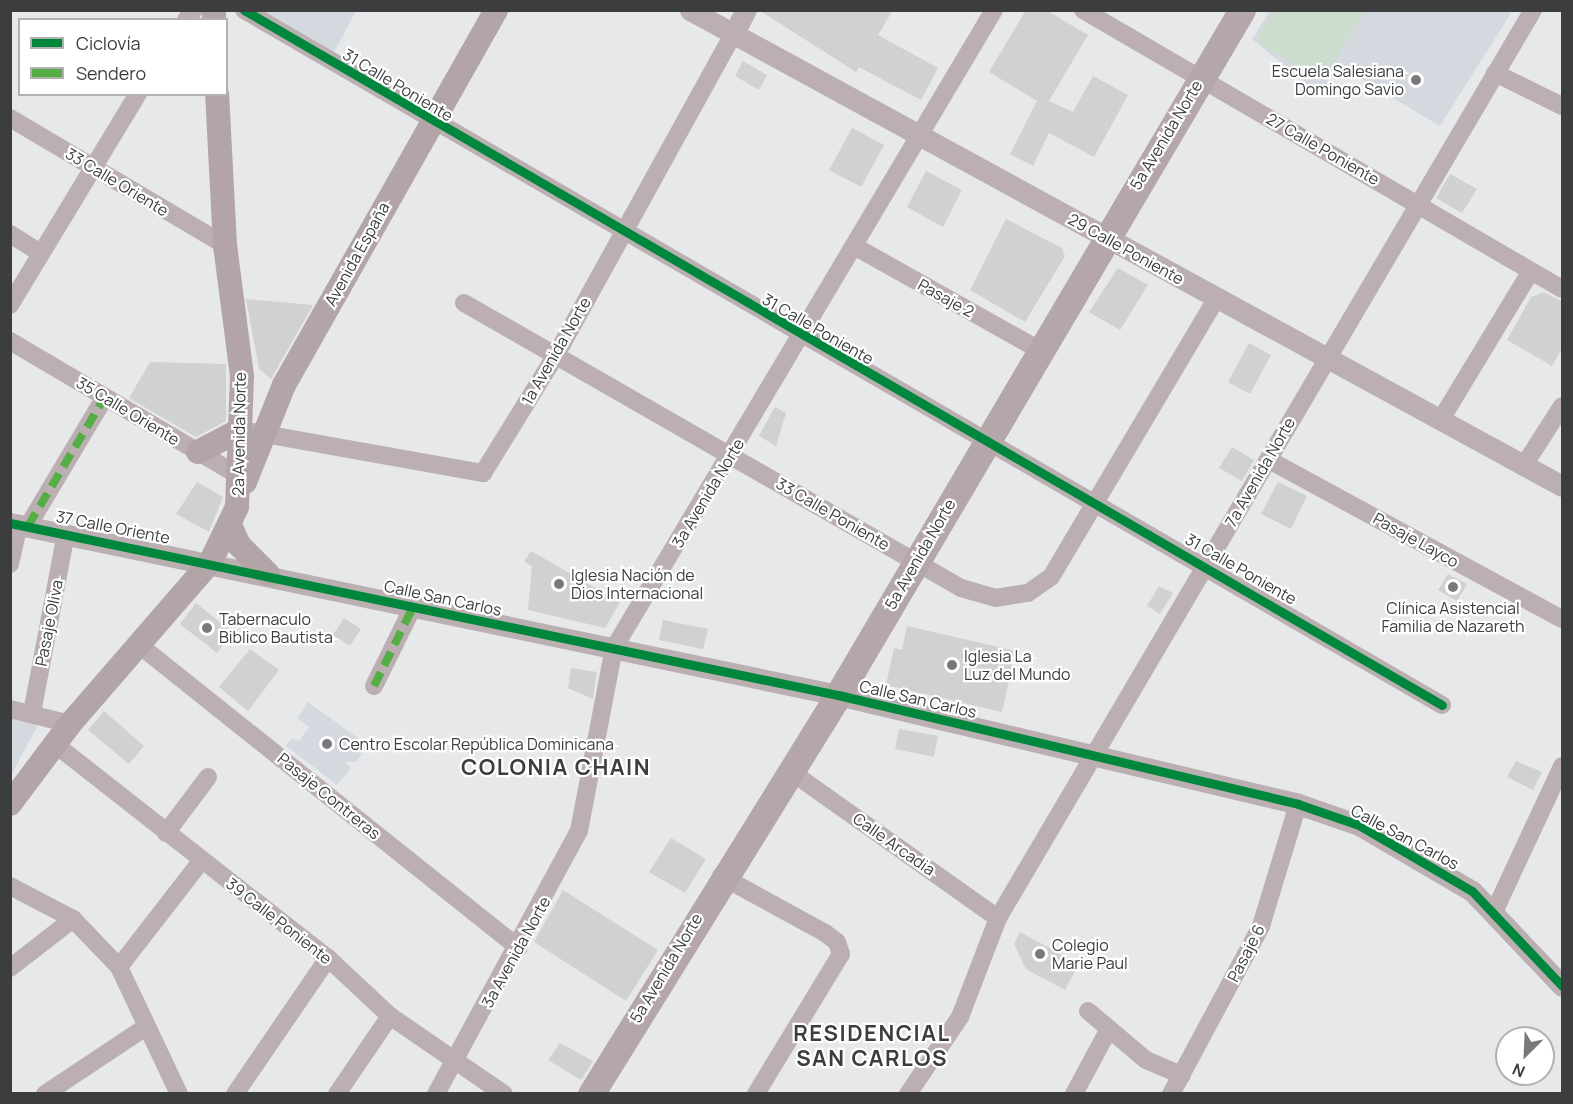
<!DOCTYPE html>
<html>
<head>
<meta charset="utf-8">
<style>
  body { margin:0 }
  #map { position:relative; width:1573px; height:1104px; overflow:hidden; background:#e6e8ea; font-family:Manrope,sans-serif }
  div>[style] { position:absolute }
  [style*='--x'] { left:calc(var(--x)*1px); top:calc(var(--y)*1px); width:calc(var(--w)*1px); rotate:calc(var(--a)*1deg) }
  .built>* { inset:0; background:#d3d9df }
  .green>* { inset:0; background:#ccddcd }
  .building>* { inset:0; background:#d0d1d1 }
  .minor>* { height:18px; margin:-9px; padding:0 9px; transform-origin:9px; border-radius:9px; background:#bcafb2 }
  .tertiary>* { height:21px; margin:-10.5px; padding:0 10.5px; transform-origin:10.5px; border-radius:10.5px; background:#bcafb2 }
  .secondary>* { height:24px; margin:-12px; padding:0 12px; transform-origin:12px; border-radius:12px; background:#b3a4a7 }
  .primary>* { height:27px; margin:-13.5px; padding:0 13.5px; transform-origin:13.5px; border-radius:13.5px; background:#b5a7a9 }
  .quiet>* { height:8px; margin-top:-4px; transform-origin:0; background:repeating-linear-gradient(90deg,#55ad46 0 15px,transparent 0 23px) }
  .cycleway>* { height:9px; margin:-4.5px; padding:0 4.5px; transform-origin:4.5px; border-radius:4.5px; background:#00873e }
  .dots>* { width:16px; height:16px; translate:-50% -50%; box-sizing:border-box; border:3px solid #fff; border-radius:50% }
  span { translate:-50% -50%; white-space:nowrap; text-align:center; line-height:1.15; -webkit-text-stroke:4.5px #fff; paint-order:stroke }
  .poi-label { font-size:16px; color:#3b3d3e }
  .right { translate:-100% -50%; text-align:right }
  .left { translate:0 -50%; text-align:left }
  .street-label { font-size:16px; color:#3b3d3e }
  .district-label { font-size:22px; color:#3b3d3e; font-weight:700; letter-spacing:1.5px }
  .frame { position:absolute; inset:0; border:12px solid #3b3d3e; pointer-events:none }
  .legend { position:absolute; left:18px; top:18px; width:210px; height:78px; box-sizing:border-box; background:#fff; border:2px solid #b1b1b2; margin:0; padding:8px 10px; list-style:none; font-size:18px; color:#3b3d3e }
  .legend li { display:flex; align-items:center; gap:12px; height:30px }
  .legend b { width:30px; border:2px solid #b1b1b2 }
  .north { position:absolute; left:1495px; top:1026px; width:60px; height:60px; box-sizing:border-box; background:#fff; border:2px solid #b1b1b2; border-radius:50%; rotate:204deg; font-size:16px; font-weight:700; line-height:24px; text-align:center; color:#3b3d3e }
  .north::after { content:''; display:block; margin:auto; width:21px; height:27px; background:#77797a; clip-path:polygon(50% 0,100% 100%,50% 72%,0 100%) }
</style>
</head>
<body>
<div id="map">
  <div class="built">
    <div style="clip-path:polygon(1506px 10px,1511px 13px,1440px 126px,1338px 65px,1320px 95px,1252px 39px,1270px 11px)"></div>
    <div style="clip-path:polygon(258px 11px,356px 11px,333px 54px)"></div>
    <div style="clip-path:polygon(308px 702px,369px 746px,355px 762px,345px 762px,351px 768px,337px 785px,286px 746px,292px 738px,299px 741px,309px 727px,297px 718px)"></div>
    <div style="clip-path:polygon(11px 714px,28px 717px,37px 727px,11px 775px)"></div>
  </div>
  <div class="green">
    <div style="clip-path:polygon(1274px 11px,1274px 10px,1365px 11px,1322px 81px,1256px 41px)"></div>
  </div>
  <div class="building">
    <div style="clip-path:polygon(759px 10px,893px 10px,878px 35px,938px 68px,921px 100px,859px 67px,856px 72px)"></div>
    <div style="clip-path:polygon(1026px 10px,1046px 10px,1088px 35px,1049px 101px,1073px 112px,1093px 76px,1128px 95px,1094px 157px,1049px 133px,1033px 166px,1010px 154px,1037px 101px,989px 72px)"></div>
    <div style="clip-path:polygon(743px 61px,767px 75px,759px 90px,735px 76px)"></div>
    <div style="clip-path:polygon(852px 128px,884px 145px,861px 187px,829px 170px)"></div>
    <div style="clip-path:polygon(926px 171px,962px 190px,943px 227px,907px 207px)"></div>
    <div style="clip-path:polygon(1450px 174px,1477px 189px,1462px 213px,1436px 198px)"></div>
    <div style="clip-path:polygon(1006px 219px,1062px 248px,1065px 256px,1025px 322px,970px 290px)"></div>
    <div style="clip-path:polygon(1118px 268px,1148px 285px,1120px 330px,1089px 312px)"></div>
    <div style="clip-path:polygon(1544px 292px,1563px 302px,1563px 347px,1552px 366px,1507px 340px,1531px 297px)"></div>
    <div style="clip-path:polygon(246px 299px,313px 305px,271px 379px,259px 369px)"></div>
    <div style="clip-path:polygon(1249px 343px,1271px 355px,1250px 394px,1228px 382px)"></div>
    <div style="clip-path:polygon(150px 362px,226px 364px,226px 421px,196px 437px,129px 398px)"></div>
    <div style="clip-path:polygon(775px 407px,786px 413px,776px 446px,759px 436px)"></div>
    <div style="clip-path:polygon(1232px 447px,1254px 460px,1242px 481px,1219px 468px)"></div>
    <div style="clip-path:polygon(197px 482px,223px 497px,209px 532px,176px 514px)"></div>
    <div style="clip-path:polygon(1278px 482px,1307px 496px,1291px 529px,1261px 514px)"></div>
    <div style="clip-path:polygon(531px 551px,620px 602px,605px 628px,528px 610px,532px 566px,524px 562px)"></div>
    <div style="clip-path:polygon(1448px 574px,1467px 584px,1457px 601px,1438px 590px)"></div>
    <div style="clip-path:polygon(1159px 586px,1173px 593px,1160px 614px,1147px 606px)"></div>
    <div style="clip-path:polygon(196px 603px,233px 633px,217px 653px,180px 624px)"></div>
    <div style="clip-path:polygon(344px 618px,361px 629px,350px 646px,333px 635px)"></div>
    <div style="clip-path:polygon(663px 620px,708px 629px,703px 649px,659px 640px)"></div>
    <div style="clip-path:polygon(907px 626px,1016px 651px,1002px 712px,886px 685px,894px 648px,902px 650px)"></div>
    <div style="clip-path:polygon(250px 649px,279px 670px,248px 711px,219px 687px)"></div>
    <div style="clip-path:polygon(571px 668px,597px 672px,593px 699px,568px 688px)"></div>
    <div style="clip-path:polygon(104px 711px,144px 746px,129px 764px,88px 730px)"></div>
    <div style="clip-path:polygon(899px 729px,938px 736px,934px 757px,895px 749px)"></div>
    <div style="clip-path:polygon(1516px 761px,1542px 772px,1533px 790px,1507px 777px)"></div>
    <div style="clip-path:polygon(671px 838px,706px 859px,685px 893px,649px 872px)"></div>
    <div style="clip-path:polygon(563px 890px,658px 950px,626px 1001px,534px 942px)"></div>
    <div style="clip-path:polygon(1020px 932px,1079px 964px,1065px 990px,1026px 969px,1014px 944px)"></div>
    <div style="clip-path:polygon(560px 1043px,593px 1061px,581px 1080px,548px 1060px)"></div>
  </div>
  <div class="minor">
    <div style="--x:244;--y:10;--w:1385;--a:30.12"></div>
    <div style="--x:1083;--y:10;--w:554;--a:30.22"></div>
    <div style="--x:186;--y:20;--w:13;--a:-51"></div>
    <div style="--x:1495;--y:73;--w:75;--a:26.2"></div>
    <div style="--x:10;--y:118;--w:250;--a:30.6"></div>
    <div style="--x:10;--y:234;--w:36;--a:32"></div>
    <div style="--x:854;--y:246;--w:212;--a:29.3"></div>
    <div style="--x:464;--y:303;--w:573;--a:29.83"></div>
    <div style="--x:961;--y:588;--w:35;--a:16"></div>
    <div style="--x:995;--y:598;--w:33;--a:-9"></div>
    <div style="--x:1028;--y:593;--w:28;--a:-35"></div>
    <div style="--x:1051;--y:577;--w:323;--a:-59.3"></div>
    <div style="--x:10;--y:305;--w:247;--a:-58.8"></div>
    <div style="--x:10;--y:341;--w:274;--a:30.5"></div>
    <div style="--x:1440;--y:421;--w:175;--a:-58.8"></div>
    <div style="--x:253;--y:432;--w:234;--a:10.1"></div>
    <div style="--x:483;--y:473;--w:139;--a:-58.3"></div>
    <div style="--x:556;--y:355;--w:366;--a:-61.1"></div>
    <div style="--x:1269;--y:460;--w:333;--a:28.5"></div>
    <div style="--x:1523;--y:467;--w:72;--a:-57.4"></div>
    <div style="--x:28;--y:526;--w:150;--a:-59.2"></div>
    <div style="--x:10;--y:564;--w:41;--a:-77.3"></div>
    <div style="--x:138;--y:644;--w:487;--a:38.6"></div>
    <div style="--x:374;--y:686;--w:88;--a:-63.7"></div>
    <div style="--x:10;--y:709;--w:62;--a:14"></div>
    <div style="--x:32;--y:713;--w:183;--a:-79.3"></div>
    <div style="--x:56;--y:745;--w:345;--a:38.1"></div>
    <div style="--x:328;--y:958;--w:85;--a:43.1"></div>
    <div style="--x:390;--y:1016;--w:138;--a:34.4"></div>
    <div style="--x:790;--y:771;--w:255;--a:35.3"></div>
    <div style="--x:166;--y:833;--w:70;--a:-53.1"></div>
    <div style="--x:721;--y:876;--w:119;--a:28.7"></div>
    <div style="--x:825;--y:933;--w:15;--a:37"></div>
    <div style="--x:837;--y:942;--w:13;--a:72"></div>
    <div style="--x:841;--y:954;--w:164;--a:121.3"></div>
    <div style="--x:10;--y:886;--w:71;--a:27.6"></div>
    <div style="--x:73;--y:919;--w:66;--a:46.2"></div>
    <div style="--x:119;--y:967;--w:140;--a:64.7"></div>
    <div style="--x:1495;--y:910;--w:159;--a:-65"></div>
    <div style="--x:119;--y:967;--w:135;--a:-52.2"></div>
    <div style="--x:10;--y:968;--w:80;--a:-37.9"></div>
    <div style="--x:1088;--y:1011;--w:76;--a:40.2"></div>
    <div style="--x:1146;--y:1060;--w:39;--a:23"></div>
    <div style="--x:45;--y:1094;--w:121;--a:-33.6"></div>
    <div style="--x:235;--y:1094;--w:165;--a:-55.6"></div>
    <div style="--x:337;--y:1094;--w:94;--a:-55.8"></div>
    <div style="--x:436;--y:1094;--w:299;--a:-61.5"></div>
    <div style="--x:579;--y:831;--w:186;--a:-79.2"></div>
    <div style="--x:614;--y:648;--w:743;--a:-59.22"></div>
    <div style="--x:908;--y:1094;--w:93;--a:-56"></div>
    <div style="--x:960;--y:1017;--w:106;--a:-69"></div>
    <div style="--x:998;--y:918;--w:1054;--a:-59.49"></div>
    <div style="--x:1074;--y:1094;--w:74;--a:-61.7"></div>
    <div style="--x:1171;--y:1094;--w:191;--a:-61.8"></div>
    <div style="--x:1261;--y:926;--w:127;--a:-73.1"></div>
  </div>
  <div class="tertiary">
    <div style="--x:690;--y:10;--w:993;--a:28.63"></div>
    <div style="--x:733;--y:35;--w:28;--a:-63"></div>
    <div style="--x:10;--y:523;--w:846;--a:11.74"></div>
    <div style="--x:838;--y:695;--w:473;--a:13.3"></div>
    <div style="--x:1298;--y:804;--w:65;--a:19"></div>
    <div style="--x:1359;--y:825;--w:131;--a:30.3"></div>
    <div style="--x:1472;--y:891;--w:131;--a:46.5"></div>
  </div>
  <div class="secondary">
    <div style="--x:214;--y:10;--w:10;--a:90"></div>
    <div style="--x:198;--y:452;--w:47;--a:-27.6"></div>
    <div style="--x:245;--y:482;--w:105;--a:-68.1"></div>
    <div style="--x:284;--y:385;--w:431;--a:-60.5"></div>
    <div style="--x:230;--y:525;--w:22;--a:66"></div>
    <div style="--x:239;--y:545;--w:41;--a:45"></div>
    <div style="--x:10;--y:804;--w:100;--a:-53.1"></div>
    <div style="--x:70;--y:724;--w:216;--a:-49.1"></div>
    <div style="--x:211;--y:561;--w:60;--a:-64.3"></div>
    <div style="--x:237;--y:507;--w:131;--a:-87.8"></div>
    <div style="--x:242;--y:376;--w:132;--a:-97.4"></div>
    <div style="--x:225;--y:245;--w:151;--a:-93"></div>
  </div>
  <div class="primary">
    <div style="--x:591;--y:1094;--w:469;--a:-58.2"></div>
    <div style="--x:838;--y:695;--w:795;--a:-59.47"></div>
  </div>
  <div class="quiet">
    <div style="--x:28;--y:526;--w:150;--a:-59.2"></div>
    <div style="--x:374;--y:686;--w:88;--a:-63.7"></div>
  </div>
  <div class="cycleway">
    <div style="--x:244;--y:10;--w:1385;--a:30.12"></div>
    <div style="--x:10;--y:523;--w:846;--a:11.74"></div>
    <div style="--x:838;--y:695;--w:473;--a:13.3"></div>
    <div style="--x:1298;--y:804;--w:65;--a:19"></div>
    <div style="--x:1359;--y:825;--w:131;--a:30.3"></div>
    <div style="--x:1472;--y:891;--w:131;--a:46.5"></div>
  </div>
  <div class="dots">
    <div style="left:1416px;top:80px;background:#77797a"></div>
    <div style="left:559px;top:584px;background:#77797a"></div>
    <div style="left:1453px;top:587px;background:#77797a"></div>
    <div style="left:207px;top:628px;background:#77797a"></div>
    <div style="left:952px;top:665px;background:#77797a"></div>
    <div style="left:327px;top:744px;background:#77797a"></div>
    <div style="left:1040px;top:954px;background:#77797a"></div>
  </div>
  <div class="poi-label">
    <span class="right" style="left:1404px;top:80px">Escuela Salesiana<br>Domingo Savio</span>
    <span class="left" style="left:571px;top:584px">Iglesia Nación de<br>Dios Internacional</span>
    <span style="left:1453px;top:617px">Clínica Asistencial<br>Familia de Nazareth</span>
    <span class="left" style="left:219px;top:628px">Tabernaculo<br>Biblico Bautista</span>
    <span class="left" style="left:964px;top:665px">Iglesia La<br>Luz del Mundo</span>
    <span class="left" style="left:339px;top:744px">Centro Escolar República Dominicana</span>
    <span class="left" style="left:1052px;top:954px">Colegio<br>Marie Paul</span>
  </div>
  <div class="street-label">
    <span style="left:398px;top:85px;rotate:31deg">31 Calle Poniente</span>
    <span style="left:1166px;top:135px;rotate:-59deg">5a Avenida Norte</span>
    <span style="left:1323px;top:149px;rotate:30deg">27 Calle Poniente</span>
    <span style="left:117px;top:182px;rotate:31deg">33 Calle Oriente</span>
    <span style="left:1126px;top:249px;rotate:29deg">29 Calle Poniente</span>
    <span style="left:357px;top:254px;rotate:-61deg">Avenida España</span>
    <span style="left:946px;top:298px;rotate:29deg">Pasaje 2</span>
    <span style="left:818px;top:329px;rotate:30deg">31 Calle Poniente</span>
    <span style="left:556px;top:351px;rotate:-60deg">1a Avenida Norte</span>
    <span style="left:128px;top:411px;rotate:31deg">35 Calle Oriente</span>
    <span style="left:239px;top:434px;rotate:-89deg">2a Avenida Norte</span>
    <span style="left:1260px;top:472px;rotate:-60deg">7a Avenida Norte</span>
    <span style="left:708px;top:493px;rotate:-59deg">3a Avenida Norte</span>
    <span style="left:833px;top:514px;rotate:30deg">33 Calle Poniente</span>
    <span style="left:113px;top:527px;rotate:11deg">37 Calle Oriente</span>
    <span style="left:1416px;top:540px;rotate:29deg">Pasaje Layco</span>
    <span style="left:920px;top:554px;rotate:-60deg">5a Avenida Norte</span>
    <span style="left:1241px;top:569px;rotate:30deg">31 Calle Poniente</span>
    <span style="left:443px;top:598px;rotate:12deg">Calle San Carlos</span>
    <span style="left:49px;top:623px;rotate:-79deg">Pasaje Oliva</span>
    <span style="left:918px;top:699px;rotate:13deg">Calle San Carlos</span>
    <span style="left:329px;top:796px;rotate:39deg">Pasaje Contreras</span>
    <span style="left:1405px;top:837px;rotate:28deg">Calle San Carlos</span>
    <span style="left:894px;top:844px;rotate:35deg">Calle Arcadia</span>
    <span style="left:279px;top:921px;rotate:38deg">39 Calle Poniente</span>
    <span style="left:516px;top:952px;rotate:-61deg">3a Avenida Norte</span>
    <span style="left:1246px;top:953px;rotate:-63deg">Pasaje 6</span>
    <span style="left:666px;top:968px;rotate:-59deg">5a Avenida Norte</span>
  </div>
  <div class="district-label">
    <span style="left:556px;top:768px">COLONIA CHAIN</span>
    <span style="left:872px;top:1046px">RESIDENCIAL<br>SAN CARLOS</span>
  </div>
  <div class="frame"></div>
  <ul class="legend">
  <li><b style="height:8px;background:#00873e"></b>Ciclovía</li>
  <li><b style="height:8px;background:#55ad46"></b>Sendero</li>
  </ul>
  <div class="north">N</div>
</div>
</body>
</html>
